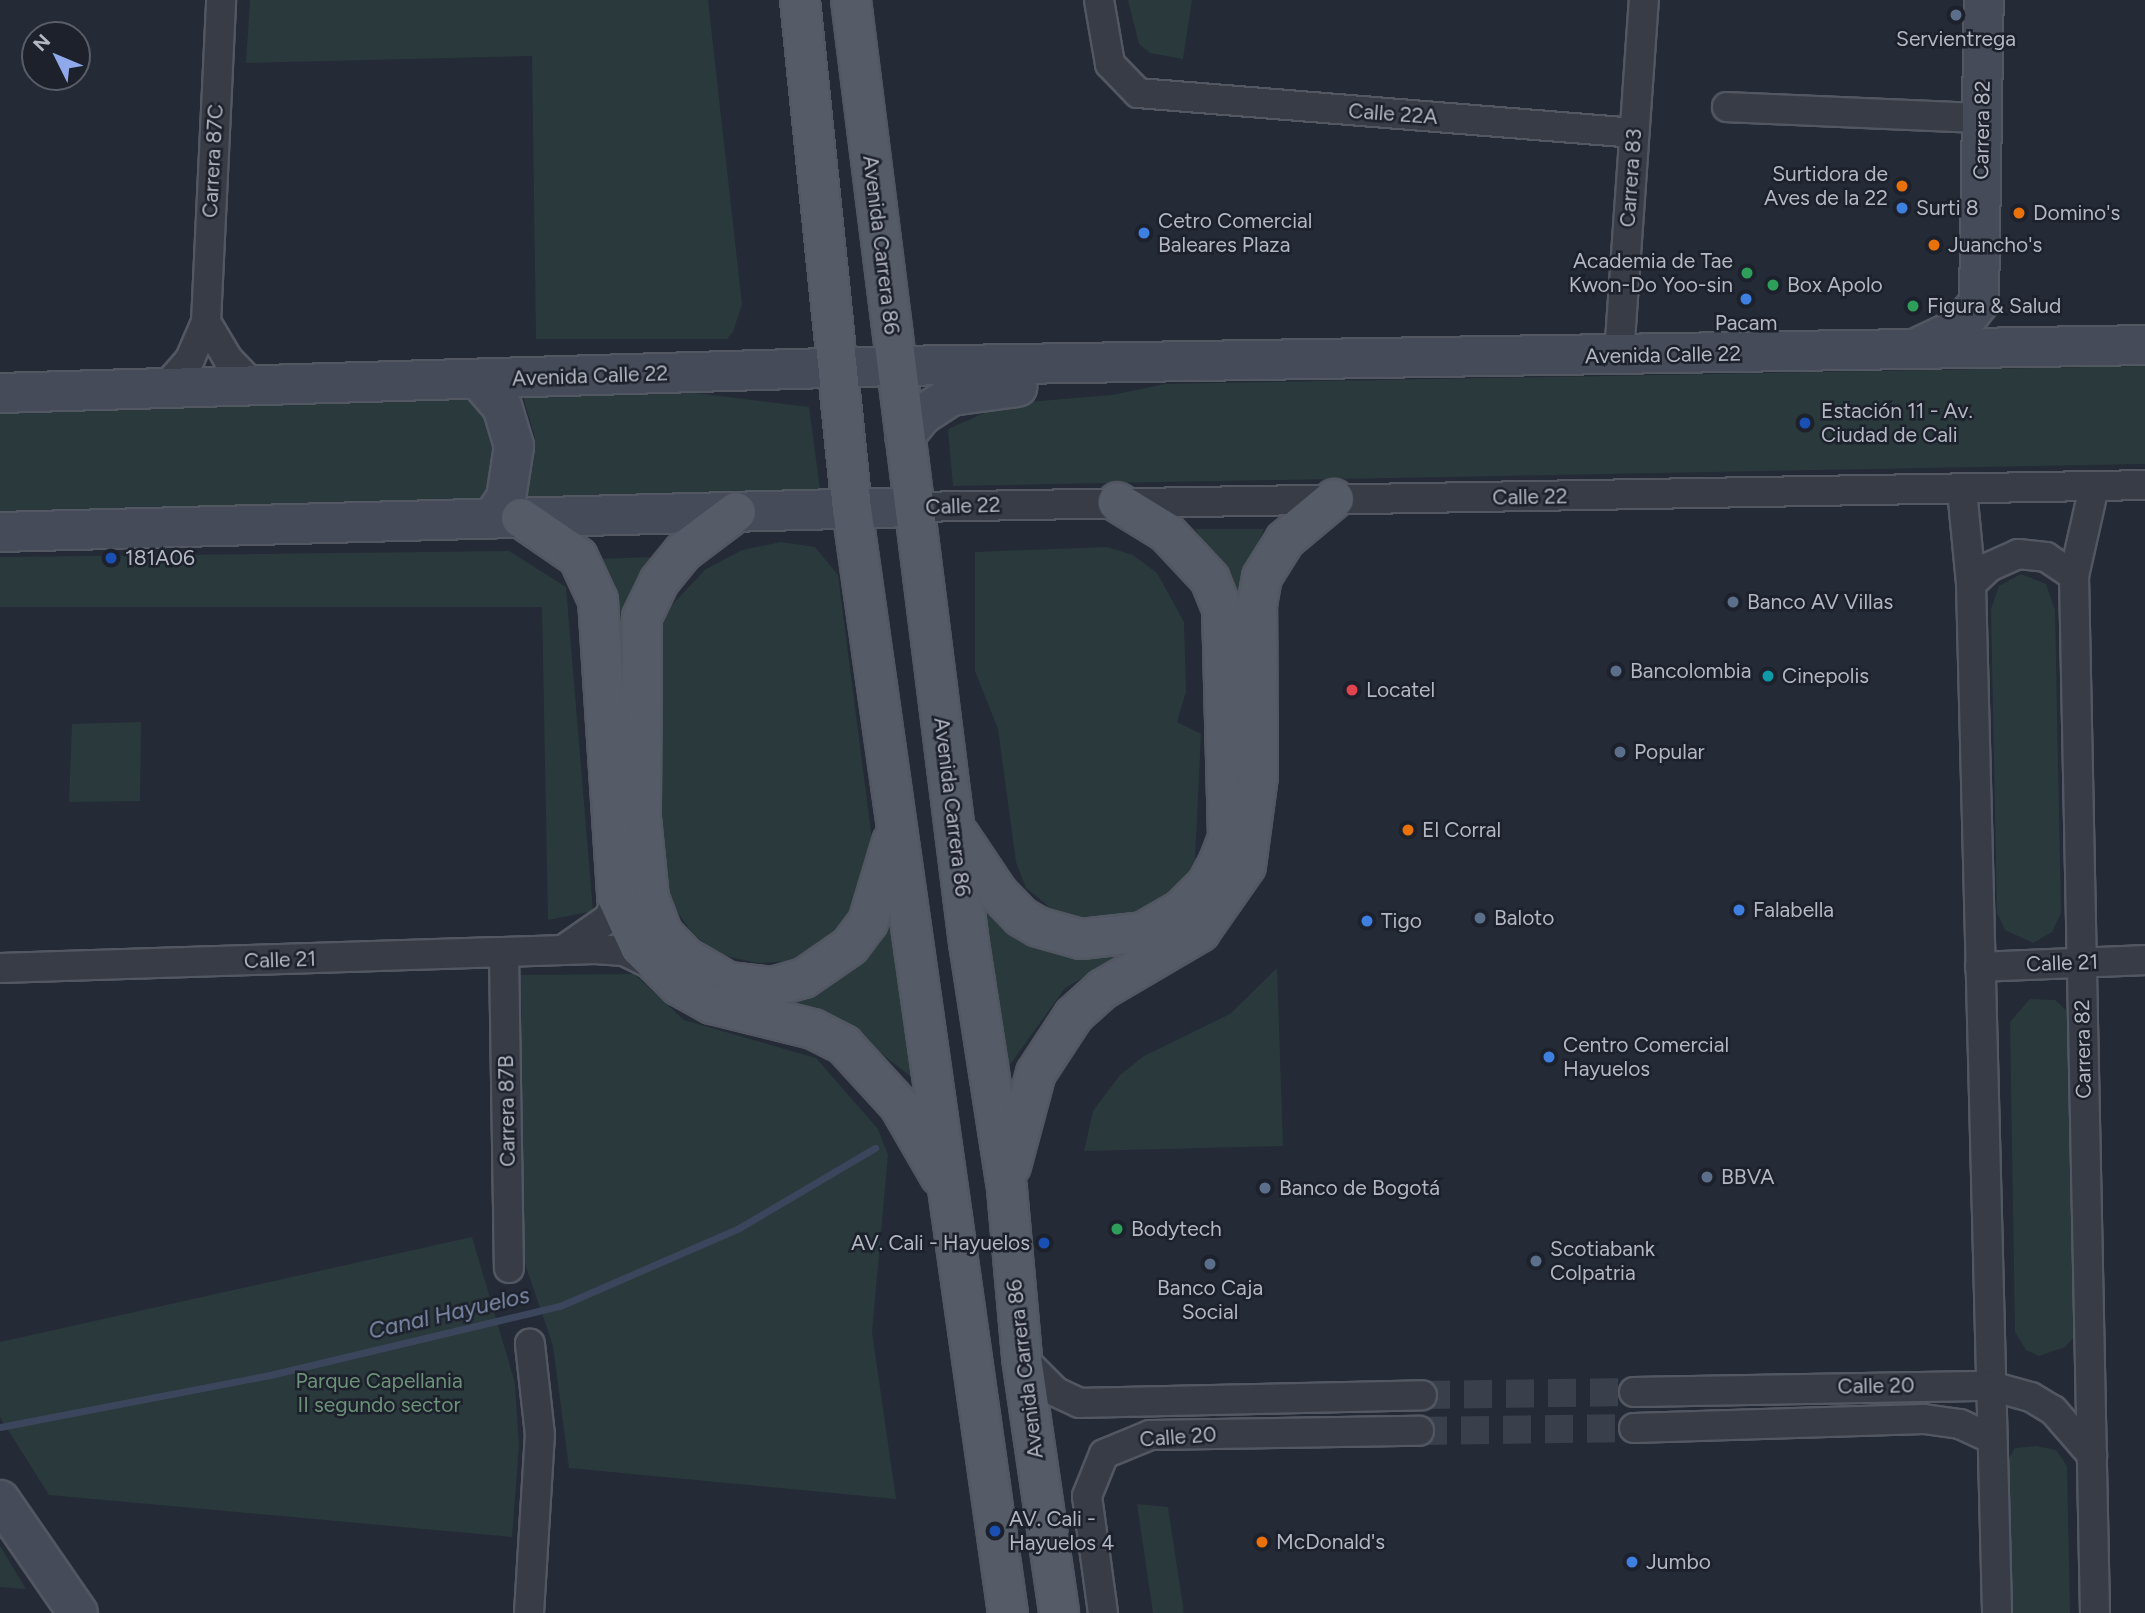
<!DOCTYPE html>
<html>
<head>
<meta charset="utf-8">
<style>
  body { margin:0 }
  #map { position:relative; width:2145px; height:1613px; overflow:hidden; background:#242a36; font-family:Figtree,sans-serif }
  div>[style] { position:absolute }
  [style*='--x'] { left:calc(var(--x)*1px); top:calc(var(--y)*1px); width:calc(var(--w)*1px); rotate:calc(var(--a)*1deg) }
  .green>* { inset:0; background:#2a393b }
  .stream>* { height:7px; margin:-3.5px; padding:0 3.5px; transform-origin:3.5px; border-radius:3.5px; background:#3b465d }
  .street-tunnel>* { height:28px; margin-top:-14px; transform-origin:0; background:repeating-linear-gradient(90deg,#393f4b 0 28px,transparent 0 42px) }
  .roads { filter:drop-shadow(2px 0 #525762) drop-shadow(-2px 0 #525762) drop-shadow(0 2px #525762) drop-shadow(0 -2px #525762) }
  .street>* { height:28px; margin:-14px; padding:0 14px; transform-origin:14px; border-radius:14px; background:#373c47 }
  .secondary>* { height:38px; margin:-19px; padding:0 19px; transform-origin:19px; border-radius:19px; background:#464b59 }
  .primary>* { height:38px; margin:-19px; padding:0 19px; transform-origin:19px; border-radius:19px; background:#555b67 }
  .dots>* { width:19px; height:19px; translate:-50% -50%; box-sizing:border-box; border:4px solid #1c212c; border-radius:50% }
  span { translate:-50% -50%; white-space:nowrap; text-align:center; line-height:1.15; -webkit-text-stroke:5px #1c212c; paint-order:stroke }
  .poi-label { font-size:21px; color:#b2b7c3 }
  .right { translate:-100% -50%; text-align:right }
  .left { translate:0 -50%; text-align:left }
  .street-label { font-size:21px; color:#b2b7c3 }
  .park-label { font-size:21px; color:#6c9178 }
  .water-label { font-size:23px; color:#7d8ba8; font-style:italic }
  .north { position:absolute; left:21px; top:21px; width:70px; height:70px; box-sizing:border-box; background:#1c212c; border:2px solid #585d68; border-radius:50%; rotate:313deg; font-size:19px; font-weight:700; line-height:28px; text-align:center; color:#b2b7c3 }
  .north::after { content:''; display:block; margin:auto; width:24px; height:32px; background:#90a9ea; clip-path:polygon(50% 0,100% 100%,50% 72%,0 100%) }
</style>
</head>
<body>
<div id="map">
  <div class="green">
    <div style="clip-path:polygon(250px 0,708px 0,742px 304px,733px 332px,727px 339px,536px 339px,532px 56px,246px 63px)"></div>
    <div style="clip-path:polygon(1128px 0,1192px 0,1183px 59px,1150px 53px,1139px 44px)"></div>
    <div style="clip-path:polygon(2145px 366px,2145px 464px,953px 486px,948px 429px,1005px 404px,1112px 395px,1165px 384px)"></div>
    <div style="clip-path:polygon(522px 393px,695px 393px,809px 407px,820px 489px,518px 500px,535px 438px)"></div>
    <div style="clip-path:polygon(476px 397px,496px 442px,491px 500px,0 512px,0 410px)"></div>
    <div style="clip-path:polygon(1195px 529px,1264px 529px,1241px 583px,1239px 614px,1229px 582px)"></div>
    <div style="clip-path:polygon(781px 542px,815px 547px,838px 575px,871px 832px,871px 876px,863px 907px,820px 952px,793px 961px,758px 963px,721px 955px,694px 935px,673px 906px,657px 869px,652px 654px,664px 613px,706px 569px,742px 550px)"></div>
    <div style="clip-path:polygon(1107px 547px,1133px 555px,1157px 573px,1184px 622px,1186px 692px,1177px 722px,1201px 734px,1195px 860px,1181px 886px,1136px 920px,1046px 922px,1047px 905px,1026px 888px,1016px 862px,998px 729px,975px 671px,975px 552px)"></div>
    <div style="clip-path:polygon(509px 551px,566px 587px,593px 911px,548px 920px,542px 607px,0 607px,0 557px)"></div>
    <div style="clip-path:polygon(655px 557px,625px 613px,619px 643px,595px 559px)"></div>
    <div style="clip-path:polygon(2021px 574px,2046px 584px,2055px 610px,2061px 913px,2052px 932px,2033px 943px,2005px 930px,1997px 913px,1991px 609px,1999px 586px)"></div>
    <div style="clip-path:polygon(141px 722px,140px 801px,69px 802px,72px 724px)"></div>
    <div style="clip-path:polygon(982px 907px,1024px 942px,1052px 953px,1084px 958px,1124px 954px,1065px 988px,1009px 1066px)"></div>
    <div style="clip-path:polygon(890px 918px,914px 1079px,829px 1013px,785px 1000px,806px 996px,852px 971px)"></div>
    <div style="clip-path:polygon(1277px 968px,1283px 1146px,1084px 1151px,1093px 1111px,1120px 1075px,1144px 1056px,1230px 1014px)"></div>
    <div style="clip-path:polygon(634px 974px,684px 1020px,816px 1058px,878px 1129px,888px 1155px,872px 1332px,896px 1499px,569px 1468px,553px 1346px,523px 1258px,521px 975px)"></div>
    <div style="clip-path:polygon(2030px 999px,2055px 1000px,2069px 1013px,2080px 1330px,2065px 1347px,2039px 1356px,2026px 1350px,2015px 1332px,2010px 1022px)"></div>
    <div style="clip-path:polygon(472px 1237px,515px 1383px,519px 1446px,512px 1537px,49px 1495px,0 1417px,0 1342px)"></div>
    <div style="clip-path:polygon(2036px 1446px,2056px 1450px,2067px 1466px,2070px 1613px,2010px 1613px,2005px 1466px,2015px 1448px)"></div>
    <div style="clip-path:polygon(1137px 1504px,1168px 1507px,1184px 1613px,1153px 1613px)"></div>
    <div style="clip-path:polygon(0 1546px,26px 1589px,0 1587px)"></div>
  </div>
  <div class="stream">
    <div style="--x:0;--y:1427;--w:275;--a:-10.9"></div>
    <div style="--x:270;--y:1375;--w:298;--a:-13.4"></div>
    <div style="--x:560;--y:1306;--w:195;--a:-23.5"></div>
    <div style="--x:739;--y:1228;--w:158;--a:-30.5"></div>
  </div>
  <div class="street-tunnel">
    <div style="--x:1422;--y:1395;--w:212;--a:-0.8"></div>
    <div style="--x:1419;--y:1431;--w:215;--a:-0.8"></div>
  </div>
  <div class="roads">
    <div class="street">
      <div style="--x:1099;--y:0;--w:65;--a:80.2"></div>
      <div style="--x:1110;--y:64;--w:40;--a:46"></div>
      <div style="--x:1138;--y:93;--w:498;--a:4.6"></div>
      <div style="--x:1727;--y:107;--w:255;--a:2.5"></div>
      <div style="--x:206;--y:322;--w:43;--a:59.3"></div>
      <div style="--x:228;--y:359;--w:37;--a:46"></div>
      <div style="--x:1619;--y:355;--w:356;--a:-86"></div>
      <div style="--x:165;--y:388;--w:38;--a:-49"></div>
      <div style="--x:190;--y:359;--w:40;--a:-66.6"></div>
      <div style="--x:206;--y:322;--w:322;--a:-87.3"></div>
      <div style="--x:2094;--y:487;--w:91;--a:102.7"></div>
      <div style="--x:2074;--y:576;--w:1037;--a:88.84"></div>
      <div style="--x:1962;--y:490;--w:94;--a:84.5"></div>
      <div style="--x:1971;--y:584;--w:1029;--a:88.55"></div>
      <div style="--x:914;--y:507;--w:1231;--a:-1.02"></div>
      <div style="--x:1971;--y:584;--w:25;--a:-43"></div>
      <div style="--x:1989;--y:567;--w:32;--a:-24"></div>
      <div style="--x:2018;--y:554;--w:28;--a:6"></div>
      <div style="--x:2046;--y:557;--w:34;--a:34"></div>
      <div style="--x:563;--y:950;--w:56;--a:-34.8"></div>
      <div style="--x:609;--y:918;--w:22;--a:-69"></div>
      <div style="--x:504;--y:954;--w:314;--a:89.1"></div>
      <div style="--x:1980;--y:967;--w:165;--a:-2.4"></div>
      <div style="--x:0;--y:968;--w:595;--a:-1.83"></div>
      <div style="--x:595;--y:949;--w:29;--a:4"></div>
      <div style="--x:624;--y:951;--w:34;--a:26"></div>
      <div style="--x:1022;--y:1358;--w:48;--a:45"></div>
      <div style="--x:1056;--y:1392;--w:26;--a:25"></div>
      <div style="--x:1080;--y:1403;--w:342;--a:-1.3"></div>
      <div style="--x:1634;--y:1392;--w:357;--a:-1"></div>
      <div style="--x:1991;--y:1386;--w:41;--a:15.4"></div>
      <div style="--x:2031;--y:1397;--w:26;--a:31"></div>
      <div style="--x:2053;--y:1410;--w:60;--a:49.1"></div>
      <div style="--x:1634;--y:1428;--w:290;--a:-1.8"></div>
      <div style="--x:1924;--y:1419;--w:36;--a:8"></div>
      <div style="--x:1960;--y:1424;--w:35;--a:25"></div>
      <div style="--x:529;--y:1613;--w:178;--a:-86.5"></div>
      <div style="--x:540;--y:1435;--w:92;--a:-96.3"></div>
      <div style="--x:1103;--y:1613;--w:118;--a:-97.8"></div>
      <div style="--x:1087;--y:1496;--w:45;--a:-68"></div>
      <div style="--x:1104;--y:1454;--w:50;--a:-22.4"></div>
      <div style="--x:1150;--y:1435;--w:269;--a:-0.9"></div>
    </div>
    <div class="secondary">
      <div style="--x:1919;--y:347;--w:44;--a:-25.4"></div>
      <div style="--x:1959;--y:328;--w:33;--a:-52"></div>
      <div style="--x:1979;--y:302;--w:302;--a:-89.1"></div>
      <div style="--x:479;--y:380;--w:35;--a:49"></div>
      <div style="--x:502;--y:406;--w:42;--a:73.3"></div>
      <div style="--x:514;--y:446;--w:53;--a:98.7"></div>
      <div style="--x:506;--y:498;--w:25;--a:124"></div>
      <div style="--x:0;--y:393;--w:896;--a:-1.73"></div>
      <div style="--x:896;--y:366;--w:1249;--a:-0.96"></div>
      <div style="--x:905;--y:436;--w:27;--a:-51"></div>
      <div style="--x:922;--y:415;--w:35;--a:-33"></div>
      <div style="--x:951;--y:396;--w:67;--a:-7.8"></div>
      <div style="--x:0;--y:532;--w:914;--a:-1.57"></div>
      <div style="--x:0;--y:1500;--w:137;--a:55.4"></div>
    </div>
    <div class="primary">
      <div style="--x:800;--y:0;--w:512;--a:84.17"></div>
      <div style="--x:852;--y:509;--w:1115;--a:81.96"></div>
      <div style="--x:851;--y:0;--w:950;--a:82.87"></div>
      <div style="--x:969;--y:943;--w:249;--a:81.2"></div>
      <div style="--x:1007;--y:1189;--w:170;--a:84.9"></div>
      <div style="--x:1022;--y:1358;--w:258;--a:81.7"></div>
      <div style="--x:736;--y:512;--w:66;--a:143"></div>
      <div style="--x:683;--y:552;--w:38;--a:129"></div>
      <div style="--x:659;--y:582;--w:39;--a:116"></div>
      <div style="--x:642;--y:617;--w:201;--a:90.3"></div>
      <div style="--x:641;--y:818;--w:80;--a:84.3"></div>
      <div style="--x:649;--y:898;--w:39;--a:69"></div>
      <div style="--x:663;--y:934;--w:32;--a:46"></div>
      <div style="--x:685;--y:957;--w:50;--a:30.2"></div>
      <div style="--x:728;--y:982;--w:44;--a:6.5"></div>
      <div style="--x:772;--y:987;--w:33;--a:-16"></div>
      <div style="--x:804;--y:978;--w:56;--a:-34.8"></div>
      <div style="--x:850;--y:946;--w:30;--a:-53"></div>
      <div style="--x:868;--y:922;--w:84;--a:-73.3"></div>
      <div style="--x:521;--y:518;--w:69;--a:34.4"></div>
      <div style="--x:578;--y:557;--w:47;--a:65.1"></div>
      <div style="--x:598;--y:600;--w:298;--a:86.3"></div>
      <div style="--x:617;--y:897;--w:55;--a:65.3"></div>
      <div style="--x:640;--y:947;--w:55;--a:45"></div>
      <div style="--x:679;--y:986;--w:38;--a:29"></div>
      <div style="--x:712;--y:1004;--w:104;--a:13.9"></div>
      <div style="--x:813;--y:1029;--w:35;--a:27"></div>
      <div style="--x:844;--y:1045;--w:81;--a:47.5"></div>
      <div style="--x:899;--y:1105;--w:82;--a:60"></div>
      <div style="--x:960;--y:836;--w:69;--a:56.3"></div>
      <div style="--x:998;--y:893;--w:33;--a:46"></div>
      <div style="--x:1021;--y:917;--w:20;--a:30"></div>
      <div style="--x:1038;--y:927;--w:45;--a:15.6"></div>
      <div style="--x:1081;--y:939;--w:62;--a:-6.4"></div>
      <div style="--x:1143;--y:932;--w:44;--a:-30.1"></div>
      <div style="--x:1181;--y:910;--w:37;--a:-45"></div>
      <div style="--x:1207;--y:884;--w:26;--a:-62"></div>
      <div style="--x:1219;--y:861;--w:26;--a:-69"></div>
      <div style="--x:1228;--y:837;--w:228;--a:-91.5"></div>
      <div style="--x:1222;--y:609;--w:32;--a:-112"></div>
      <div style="--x:1210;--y:579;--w:64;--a:-133.1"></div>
      <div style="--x:1166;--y:532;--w:57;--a:-148.5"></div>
      <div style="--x:1011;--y:1166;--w:96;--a:-75"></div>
      <div style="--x:1036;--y:1073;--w:69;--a:-56.8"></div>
      <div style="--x:1074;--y:1015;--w:39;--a:-42"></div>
      <div style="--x:1103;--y:989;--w:113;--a:-30.4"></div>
      <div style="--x:1200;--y:932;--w:80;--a:-55.1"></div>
      <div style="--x:1246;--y:866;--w:91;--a:-82.4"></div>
      <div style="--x:1258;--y:776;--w:171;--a:-90.3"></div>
      <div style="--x:1257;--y:605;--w:28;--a:-80"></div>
      <div style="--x:1262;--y:577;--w:44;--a:-58.1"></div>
      <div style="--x:1285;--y:540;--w:64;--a:-39.9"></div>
    </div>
  </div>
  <div class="dots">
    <div style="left:1956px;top:15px;background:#5c6f8a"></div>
    <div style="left:1902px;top:186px;background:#e8710a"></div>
    <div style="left:1902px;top:208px;background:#3f7fe0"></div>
    <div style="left:2019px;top:213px;background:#e8710a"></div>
    <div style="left:1144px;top:233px;background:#3f7fe0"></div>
    <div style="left:1934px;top:245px;background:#e8710a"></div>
    <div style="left:1747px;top:273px;background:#2e9e5b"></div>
    <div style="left:1773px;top:285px;background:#2e9e5b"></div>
    <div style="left:1746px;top:299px;background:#3f7fe0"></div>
    <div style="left:1913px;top:306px;background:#2e9e5b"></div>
    <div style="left:1805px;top:423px;background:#1a4fb4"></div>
    <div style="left:111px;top:558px;background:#1a4fb4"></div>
    <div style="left:1733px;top:602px;background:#5c6f8a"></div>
    <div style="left:1616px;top:671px;background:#5c6f8a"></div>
    <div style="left:1768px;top:676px;background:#0f9aa8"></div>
    <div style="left:1352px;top:690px;background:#e0444e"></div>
    <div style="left:1620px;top:752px;background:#5c6f8a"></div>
    <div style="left:1408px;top:830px;background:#e8710a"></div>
    <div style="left:1739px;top:910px;background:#3f7fe0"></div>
    <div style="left:1480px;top:918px;background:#5c6f8a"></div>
    <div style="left:1367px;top:921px;background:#3f7fe0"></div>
    <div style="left:1549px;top:1057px;background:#3f7fe0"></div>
    <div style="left:1707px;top:1177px;background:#5c6f8a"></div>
    <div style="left:1265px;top:1188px;background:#5c6f8a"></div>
    <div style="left:1117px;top:1229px;background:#2e9e5b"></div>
    <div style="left:1044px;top:1243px;background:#1a4fb4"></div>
    <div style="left:1536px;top:1261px;background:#5c6f8a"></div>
    <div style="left:1210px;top:1264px;background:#5c6f8a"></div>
    <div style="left:995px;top:1531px;background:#1a4fb4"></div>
    <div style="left:1262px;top:1542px;background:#e8710a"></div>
    <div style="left:1632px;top:1562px;background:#3f7fe0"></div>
  </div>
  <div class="poi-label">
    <span style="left:1956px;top:39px">Servientrega</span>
    <span class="right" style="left:1888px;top:186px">Surtidora de<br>Aves de la 22</span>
    <span class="left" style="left:1916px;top:208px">Surti 8</span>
    <span class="left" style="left:2033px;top:213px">Domino's</span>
    <span class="left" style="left:1158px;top:233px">Cetro Comercial<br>Baleares Plaza</span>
    <span class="left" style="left:1948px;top:245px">Juancho's</span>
    <span class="right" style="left:1733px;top:273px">Academia de Tae<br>Kwon-Do Yoo-sin</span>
    <span class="left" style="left:1787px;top:285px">Box Apolo</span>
    <span class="left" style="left:1927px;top:306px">Figura &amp; Salud</span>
    <span style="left:1746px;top:323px">Pacam</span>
    <span class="left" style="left:1821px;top:423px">Estación 11 - Av.<br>Ciudad de Cali</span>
    <span class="left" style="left:125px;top:558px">181A06</span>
    <span class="left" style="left:1747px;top:602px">Banco AV Villas</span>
    <span class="left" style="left:1630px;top:671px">Bancolombia</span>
    <span class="left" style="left:1782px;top:676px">Cinepolis</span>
    <span class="left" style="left:1366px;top:690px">Locatel</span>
    <span class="left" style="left:1634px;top:752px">Popular</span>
    <span class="left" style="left:1422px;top:830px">El Corral</span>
    <span class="left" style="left:1753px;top:910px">Falabella</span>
    <span class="left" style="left:1494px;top:918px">Baloto</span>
    <span class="left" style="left:1381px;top:921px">Tigo</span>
    <span class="left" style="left:1563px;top:1057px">Centro Comercial<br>Hayuelos</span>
    <span class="left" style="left:1721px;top:1177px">BBVA</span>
    <span class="left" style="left:1279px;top:1188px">Banco de Bogotá</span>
    <span class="left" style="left:1131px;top:1229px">Bodytech</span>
    <span class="right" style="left:1030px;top:1243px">AV. Cali - Hayuelos</span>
    <span class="left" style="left:1550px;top:1261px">Scotiabank<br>Colpatria</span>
    <span style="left:1210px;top:1300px">Banco Caja<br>Social</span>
    <span class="left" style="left:1009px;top:1531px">AV. Cali -<br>Hayuelos 4</span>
    <span class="left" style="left:1276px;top:1542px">McDonald's</span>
    <span class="left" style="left:1646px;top:1562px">Jumbo</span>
  </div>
  <div class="street-label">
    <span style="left:1393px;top:114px;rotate:4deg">Calle 22A</span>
    <span style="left:1982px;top:130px;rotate:-89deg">Carrera 82</span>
    <span style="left:213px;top:161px;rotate:-87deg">Carrera 87C</span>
    <span style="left:1631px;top:178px;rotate:-86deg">Carrera 83</span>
    <span style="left:881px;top:245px;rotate:83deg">Avenida Carrera 86</span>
    <span style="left:1663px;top:355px;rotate:-1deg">Avenida Calle 22</span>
    <span style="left:590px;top:376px;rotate:-2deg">Avenida Calle 22</span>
    <span style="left:1530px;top:497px;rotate:-1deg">Calle 22</span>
    <span style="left:963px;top:506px;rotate:-2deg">Calle 22</span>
    <span style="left:952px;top:807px;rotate:83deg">Avenida Carrera 86</span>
    <span style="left:280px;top:960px;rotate:-2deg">Calle 21</span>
    <span style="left:2062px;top:963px;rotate:-2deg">Calle 21</span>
    <span style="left:2083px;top:1049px;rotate:-91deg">Carrera 82</span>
    <span style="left:507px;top:1111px;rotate:-91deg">Carrera 87B</span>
    <span style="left:1025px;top:1369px;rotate:-97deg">Avenida Carrera 86</span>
    <span style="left:1876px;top:1386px;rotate:-1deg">Calle 20</span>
    <span style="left:1178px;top:1437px;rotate:-4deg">Calle 20</span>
  </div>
  <div class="park-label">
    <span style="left:379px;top:1393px">Parque Capellania<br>II segundo sector</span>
  </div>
  <div class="water-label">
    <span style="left:449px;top:1313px;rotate:-13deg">Canal Hayuelos</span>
  </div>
  <div class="north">N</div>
</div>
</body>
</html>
